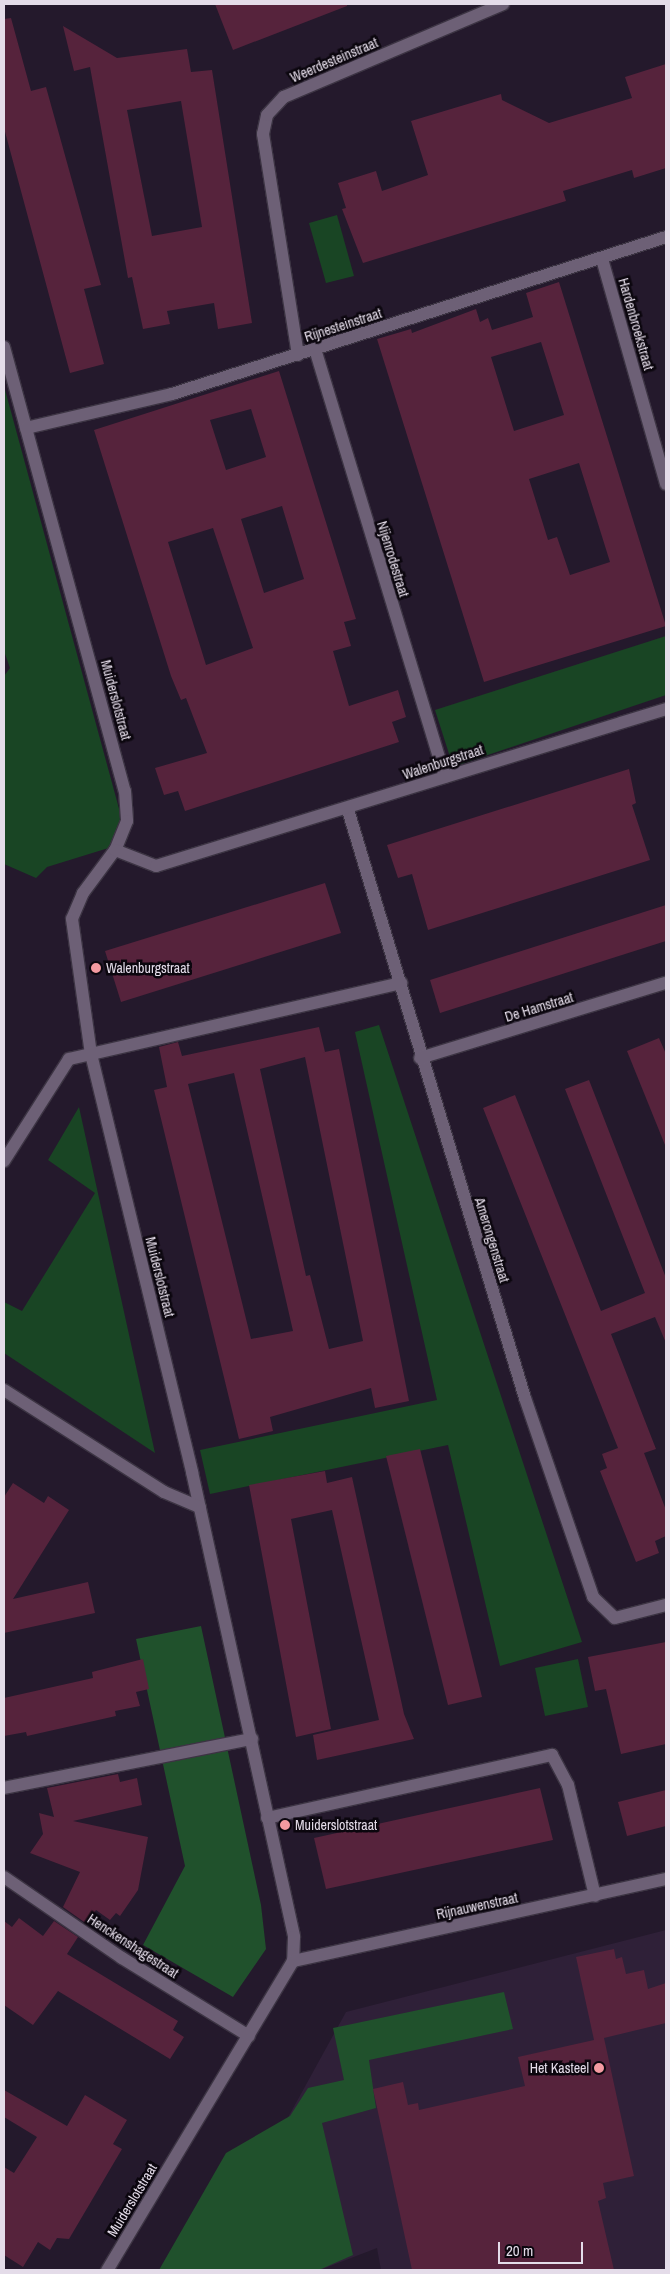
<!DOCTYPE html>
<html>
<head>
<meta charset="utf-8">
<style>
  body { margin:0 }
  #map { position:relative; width:670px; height:2274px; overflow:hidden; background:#24192c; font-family:"Archivo Narrow",sans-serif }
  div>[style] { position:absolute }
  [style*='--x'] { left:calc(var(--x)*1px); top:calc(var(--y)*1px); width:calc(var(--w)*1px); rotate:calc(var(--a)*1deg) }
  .built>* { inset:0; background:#2f2038 }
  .green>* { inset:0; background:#194524 }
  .forest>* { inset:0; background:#20512c }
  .building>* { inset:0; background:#56233c }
  .roads { filter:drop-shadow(1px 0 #3c3443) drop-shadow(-1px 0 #3c3443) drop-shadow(0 1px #3c3443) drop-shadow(0 -1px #3c3443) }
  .minor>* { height:12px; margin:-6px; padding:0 6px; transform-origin:6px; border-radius:6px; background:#6d6076 }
  .dots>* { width:14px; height:14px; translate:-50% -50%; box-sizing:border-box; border:2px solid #0b060e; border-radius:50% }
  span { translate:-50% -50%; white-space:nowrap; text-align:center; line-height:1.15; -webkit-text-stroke:5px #0b060e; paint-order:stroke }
  .street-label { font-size:14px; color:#e4dce9 }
  .poi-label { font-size:14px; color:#e4dce9 }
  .left { translate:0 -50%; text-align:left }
  .right { translate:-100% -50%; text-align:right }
  .frame { position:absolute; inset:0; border:5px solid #e4dce9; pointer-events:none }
  .scale { position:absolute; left:498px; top:2242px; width:85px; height:22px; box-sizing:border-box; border:2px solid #e4dce9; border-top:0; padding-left:6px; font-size:15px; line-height:18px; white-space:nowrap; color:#e4dce9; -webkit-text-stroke:4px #0b060e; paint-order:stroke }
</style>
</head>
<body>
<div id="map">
  <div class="built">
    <div style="clip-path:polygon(666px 1930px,666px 2270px,381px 2270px,377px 2248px,320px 2270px,204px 2270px,346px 2012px)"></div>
  </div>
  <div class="green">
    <div style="clip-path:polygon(337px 215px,354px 276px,326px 283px,309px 223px)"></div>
    <div style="clip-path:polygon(4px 386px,124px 827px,115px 846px,47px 867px,36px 878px,4px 864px,4px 676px,10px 668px,4px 651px)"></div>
    <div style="clip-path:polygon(666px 636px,666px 695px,458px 765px,451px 760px,435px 710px)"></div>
    <div style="clip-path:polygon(379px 1025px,582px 1642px,500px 1666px,448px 1445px,210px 1494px,200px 1450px,437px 1400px,355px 1032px)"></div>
    <div style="clip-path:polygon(79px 1107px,155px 1453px,4px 1353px,4px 1302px,22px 1311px,95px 1193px,48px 1160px)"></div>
    <div style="clip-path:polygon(578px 1659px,588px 1707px,545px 1716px,535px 1668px)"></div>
  </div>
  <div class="forest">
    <div style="clip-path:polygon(201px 1626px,261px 1905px,266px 1949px,233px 1997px,143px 1945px,185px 1866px,136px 1639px)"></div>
    <div style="clip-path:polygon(504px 1992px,513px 2029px,369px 2060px,376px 2108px,322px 2123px,353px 2255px,319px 2270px,159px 2270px,226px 2153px,290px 2116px,308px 2088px,344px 2080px,333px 2028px)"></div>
  </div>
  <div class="building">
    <div style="clip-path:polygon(215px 4px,347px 4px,347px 6px,233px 50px)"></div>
    <div style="clip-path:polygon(11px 18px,31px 91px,46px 87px,101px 285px,84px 289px,104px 364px,70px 373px,4px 128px,4px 19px)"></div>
    <div style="clip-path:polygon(evenodd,63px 26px,117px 58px,187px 49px,191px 72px,212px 70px,252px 323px,218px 329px,214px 303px,167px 311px,170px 324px,143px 329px,132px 277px,128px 278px,90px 67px,74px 71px,63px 26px,181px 101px,202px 227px,152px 236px,127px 110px,181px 101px)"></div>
    <div style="clip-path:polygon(666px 64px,666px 168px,634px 178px,632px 170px,563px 191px,566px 201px,363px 263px,342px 209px,346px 208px,338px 183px,376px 171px,382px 191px,428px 175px,411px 121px,501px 94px,502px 100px,549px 123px,632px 98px,625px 77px)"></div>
    <div style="clip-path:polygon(evenodd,559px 282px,666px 626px,484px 682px,377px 339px,411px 329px,412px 333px,476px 309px,480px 322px,488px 318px,492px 330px,533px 317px,526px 293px,559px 282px,541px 342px,564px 415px,514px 431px,491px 357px,541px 342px,559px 282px,579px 463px,610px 562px,570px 575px,557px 537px,548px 540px,529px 479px,579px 463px)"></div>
    <div style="clip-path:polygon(evenodd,279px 371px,356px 619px,344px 622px,351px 646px,333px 651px,349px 706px,398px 690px,406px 717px,392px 722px,399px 742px,185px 811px,178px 791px,164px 795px,155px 768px,207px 753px,186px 698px,181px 700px,171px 676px,94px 430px,279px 371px,251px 409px,266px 457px,226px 470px,210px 420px,251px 409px,279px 371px,282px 506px,304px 579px,264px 593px,241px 519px,282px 506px,279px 371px,213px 528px,253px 648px,206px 665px,168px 542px,213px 528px)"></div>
    <div style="clip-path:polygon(629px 769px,636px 803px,632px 805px,650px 860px,428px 930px,412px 874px,398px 878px,387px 845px)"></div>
    <div style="clip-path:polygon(325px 883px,341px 933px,121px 1002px,105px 951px)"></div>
    <div style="clip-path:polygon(666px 905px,666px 941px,440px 1013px,430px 980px)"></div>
    <div style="clip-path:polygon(evenodd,319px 1027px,325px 1052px,320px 1053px,339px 1049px,409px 1401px,375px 1408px,371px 1388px,270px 1417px,273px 1431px,239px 1439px,154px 1090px,167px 1087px,159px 1047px,178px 1042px,182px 1056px,319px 1027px,305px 1057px,363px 1341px,329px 1349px,310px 1275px,306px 1276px,260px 1069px,305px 1057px,319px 1027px,234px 1073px,293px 1331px,251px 1339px,188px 1084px,234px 1073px)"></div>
    <div style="clip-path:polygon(659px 1038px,666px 1054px,665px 1145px,627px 1051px)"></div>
    <div style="clip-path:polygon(589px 1080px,666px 1278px,666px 1343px,655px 1317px,611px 1334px,656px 1449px,644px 1453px,666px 1510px,666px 1536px,655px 1541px,659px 1553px,636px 1562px,600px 1471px,607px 1468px,602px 1454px,618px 1448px,483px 1108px,515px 1095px,601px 1311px,645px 1293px,565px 1089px)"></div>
    <div style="clip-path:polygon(420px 1449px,482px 1697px,448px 1705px,386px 1456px)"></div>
    <div style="clip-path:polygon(325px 1471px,327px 1483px,352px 1477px,404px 1714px,414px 1739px,317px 1760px,313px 1735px,379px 1720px,332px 1510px,291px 1519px,331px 1729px,296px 1737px,249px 1485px)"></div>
    <div style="clip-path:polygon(13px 1483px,44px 1503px,48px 1496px,69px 1510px,13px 1599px,88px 1582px,95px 1613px,4px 1633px,4px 1497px)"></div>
    <div style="clip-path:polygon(666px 1642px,666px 1744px,621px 1754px,606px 1689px,595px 1691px,588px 1657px)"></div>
    <div style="clip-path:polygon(143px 1659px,149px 1689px,136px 1692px,140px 1706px,115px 1711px,116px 1716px,27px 1736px,26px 1732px,4px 1736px,4px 1698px,93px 1678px,92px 1672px)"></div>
    <div style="clip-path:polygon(118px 1774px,120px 1782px,137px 1778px,142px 1805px,73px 1821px,148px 1837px,138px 1890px,120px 1916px,116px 1913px,110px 1920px,96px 1910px,87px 1924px,63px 1907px,80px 1872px,30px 1853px,43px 1834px,39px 1813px,54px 1817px,47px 1788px)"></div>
    <div style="clip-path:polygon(540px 1788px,553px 1840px,326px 1889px,314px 1838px)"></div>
    <div style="clip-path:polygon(666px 1790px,666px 1826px,627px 1836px,618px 1802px)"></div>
    <div style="clip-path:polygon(19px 1918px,43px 1936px,54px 1921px,78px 1937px,67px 1954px,178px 2021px,173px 2030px,184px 2037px,170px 2059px,58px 1991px,33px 2025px,4px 2005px,4px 1921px,12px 1927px)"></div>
    <div style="clip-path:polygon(614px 1949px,616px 1959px,622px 1957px,626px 1974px,644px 1970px,648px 1989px,666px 1983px,666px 2023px,604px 2038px,634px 2176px,603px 2183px,606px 2198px,598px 2201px,614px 2270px,412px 2270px,373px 2089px,403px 2082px,408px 2105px,418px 2103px,419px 2110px,525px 2086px,518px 2057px,594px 2040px,576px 1957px)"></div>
    <div style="clip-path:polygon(4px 2090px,67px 2126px,85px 2095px,127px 2120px,113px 2144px,122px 2149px,69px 2239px,57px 2238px,50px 2250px,38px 2242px,23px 2267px,4px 2255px,4px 2167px,14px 2173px,37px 2137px,4px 2117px)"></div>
  </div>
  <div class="roads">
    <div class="minor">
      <div style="--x:602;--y:259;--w:234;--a:74.1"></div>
      <div style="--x:4;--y:347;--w:460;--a:74.8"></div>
      <div style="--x:125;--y:791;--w:30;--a:86"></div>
      <div style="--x:127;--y:821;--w:31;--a:112"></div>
      <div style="--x:115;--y:850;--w:54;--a:126.7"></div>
      <div style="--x:83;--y:893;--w:28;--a:113"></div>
      <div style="--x:72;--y:919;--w:136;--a:82"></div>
      <div style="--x:91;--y:1054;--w:430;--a:76.4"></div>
      <div style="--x:192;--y:1472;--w:476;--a:77.6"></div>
      <div style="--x:294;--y:1937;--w:24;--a:92"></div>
      <div style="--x:293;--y:1961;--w:361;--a:121"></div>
      <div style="--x:315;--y:349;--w:447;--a:73.1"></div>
      <div style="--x:298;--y:355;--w:224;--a:-99"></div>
      <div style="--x:263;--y:134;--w:19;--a:-78"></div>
      <div style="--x:267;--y:115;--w:25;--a:-47"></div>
      <div style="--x:284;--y:97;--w:238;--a:-23"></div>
      <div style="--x:26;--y:428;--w:150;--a:-13.1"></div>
      <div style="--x:172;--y:394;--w:518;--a:-17.63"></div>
      <div style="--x:348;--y:810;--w:614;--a:73.25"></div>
      <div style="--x:525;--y:1398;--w:210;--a:71.1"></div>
      <div style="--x:593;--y:1597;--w:30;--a:44"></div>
      <div style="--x:615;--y:1618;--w:53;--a:-14.3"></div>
      <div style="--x:115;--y:850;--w:44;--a:21.3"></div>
      <div style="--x:156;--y:866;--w:534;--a:-17.11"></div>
      <div style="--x:420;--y:1058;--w:257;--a:-17"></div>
      <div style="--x:4;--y:1161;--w:121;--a:-57.5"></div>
      <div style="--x:69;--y:1059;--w:341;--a:-12.9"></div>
      <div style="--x:4;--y:1390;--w:190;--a:32.5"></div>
      <div style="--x:164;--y:1492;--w:39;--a:23"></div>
      <div style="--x:4;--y:1788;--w:253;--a:-11.2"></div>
      <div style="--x:267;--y:1818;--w:292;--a:-12.5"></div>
      <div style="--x:552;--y:1755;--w:34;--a:62"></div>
      <div style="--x:568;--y:1785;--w:114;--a:76.3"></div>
      <div style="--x:4;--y:1877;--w:143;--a:34.5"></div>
      <div style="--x:122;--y:1958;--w:149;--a:31.6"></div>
      <div style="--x:293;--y:1961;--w:382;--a:-12.4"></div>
    </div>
  </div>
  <div class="dots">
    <div style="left:96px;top:968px;background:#f49aa1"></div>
    <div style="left:285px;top:1825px;background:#f49aa1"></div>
    <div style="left:599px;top:2068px;background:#f49aa1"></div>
  </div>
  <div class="street-label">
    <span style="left:334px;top:60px;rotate:-23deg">Weerdesteinstraat</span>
    <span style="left:636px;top:324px;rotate:74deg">Hardenbroekstraat</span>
    <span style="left:343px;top:325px;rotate:-18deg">Rijnesteinstraat</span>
    <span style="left:393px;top:559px;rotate:73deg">Nijenrodestraat</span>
    <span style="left:116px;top:700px;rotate:75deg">Muiderslotstraat</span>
    <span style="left:443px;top:762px;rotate:-18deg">Walenburgstraat</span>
    <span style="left:539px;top:1007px;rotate:-17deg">De Hamstraat</span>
    <span style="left:492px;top:1240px;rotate:73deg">Amerongenstraat</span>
    <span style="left:160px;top:1277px;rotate:76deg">Muiderslotstraat</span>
    <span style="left:477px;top:1906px;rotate:-12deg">Rijnauwenstraat</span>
    <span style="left:133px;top:1946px;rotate:33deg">Henckenshagestraat</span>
    <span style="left:132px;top:2200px;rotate:-59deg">Muiderslotstraat</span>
  </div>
  <div class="poi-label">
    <span class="left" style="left:106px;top:968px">Walenburgstraat</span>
    <span class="left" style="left:295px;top:1825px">Muiderslotstraat</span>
    <span class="right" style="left:589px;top:2068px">Het Kasteel</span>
  </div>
  <div class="frame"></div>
  <div class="scale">20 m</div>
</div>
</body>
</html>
